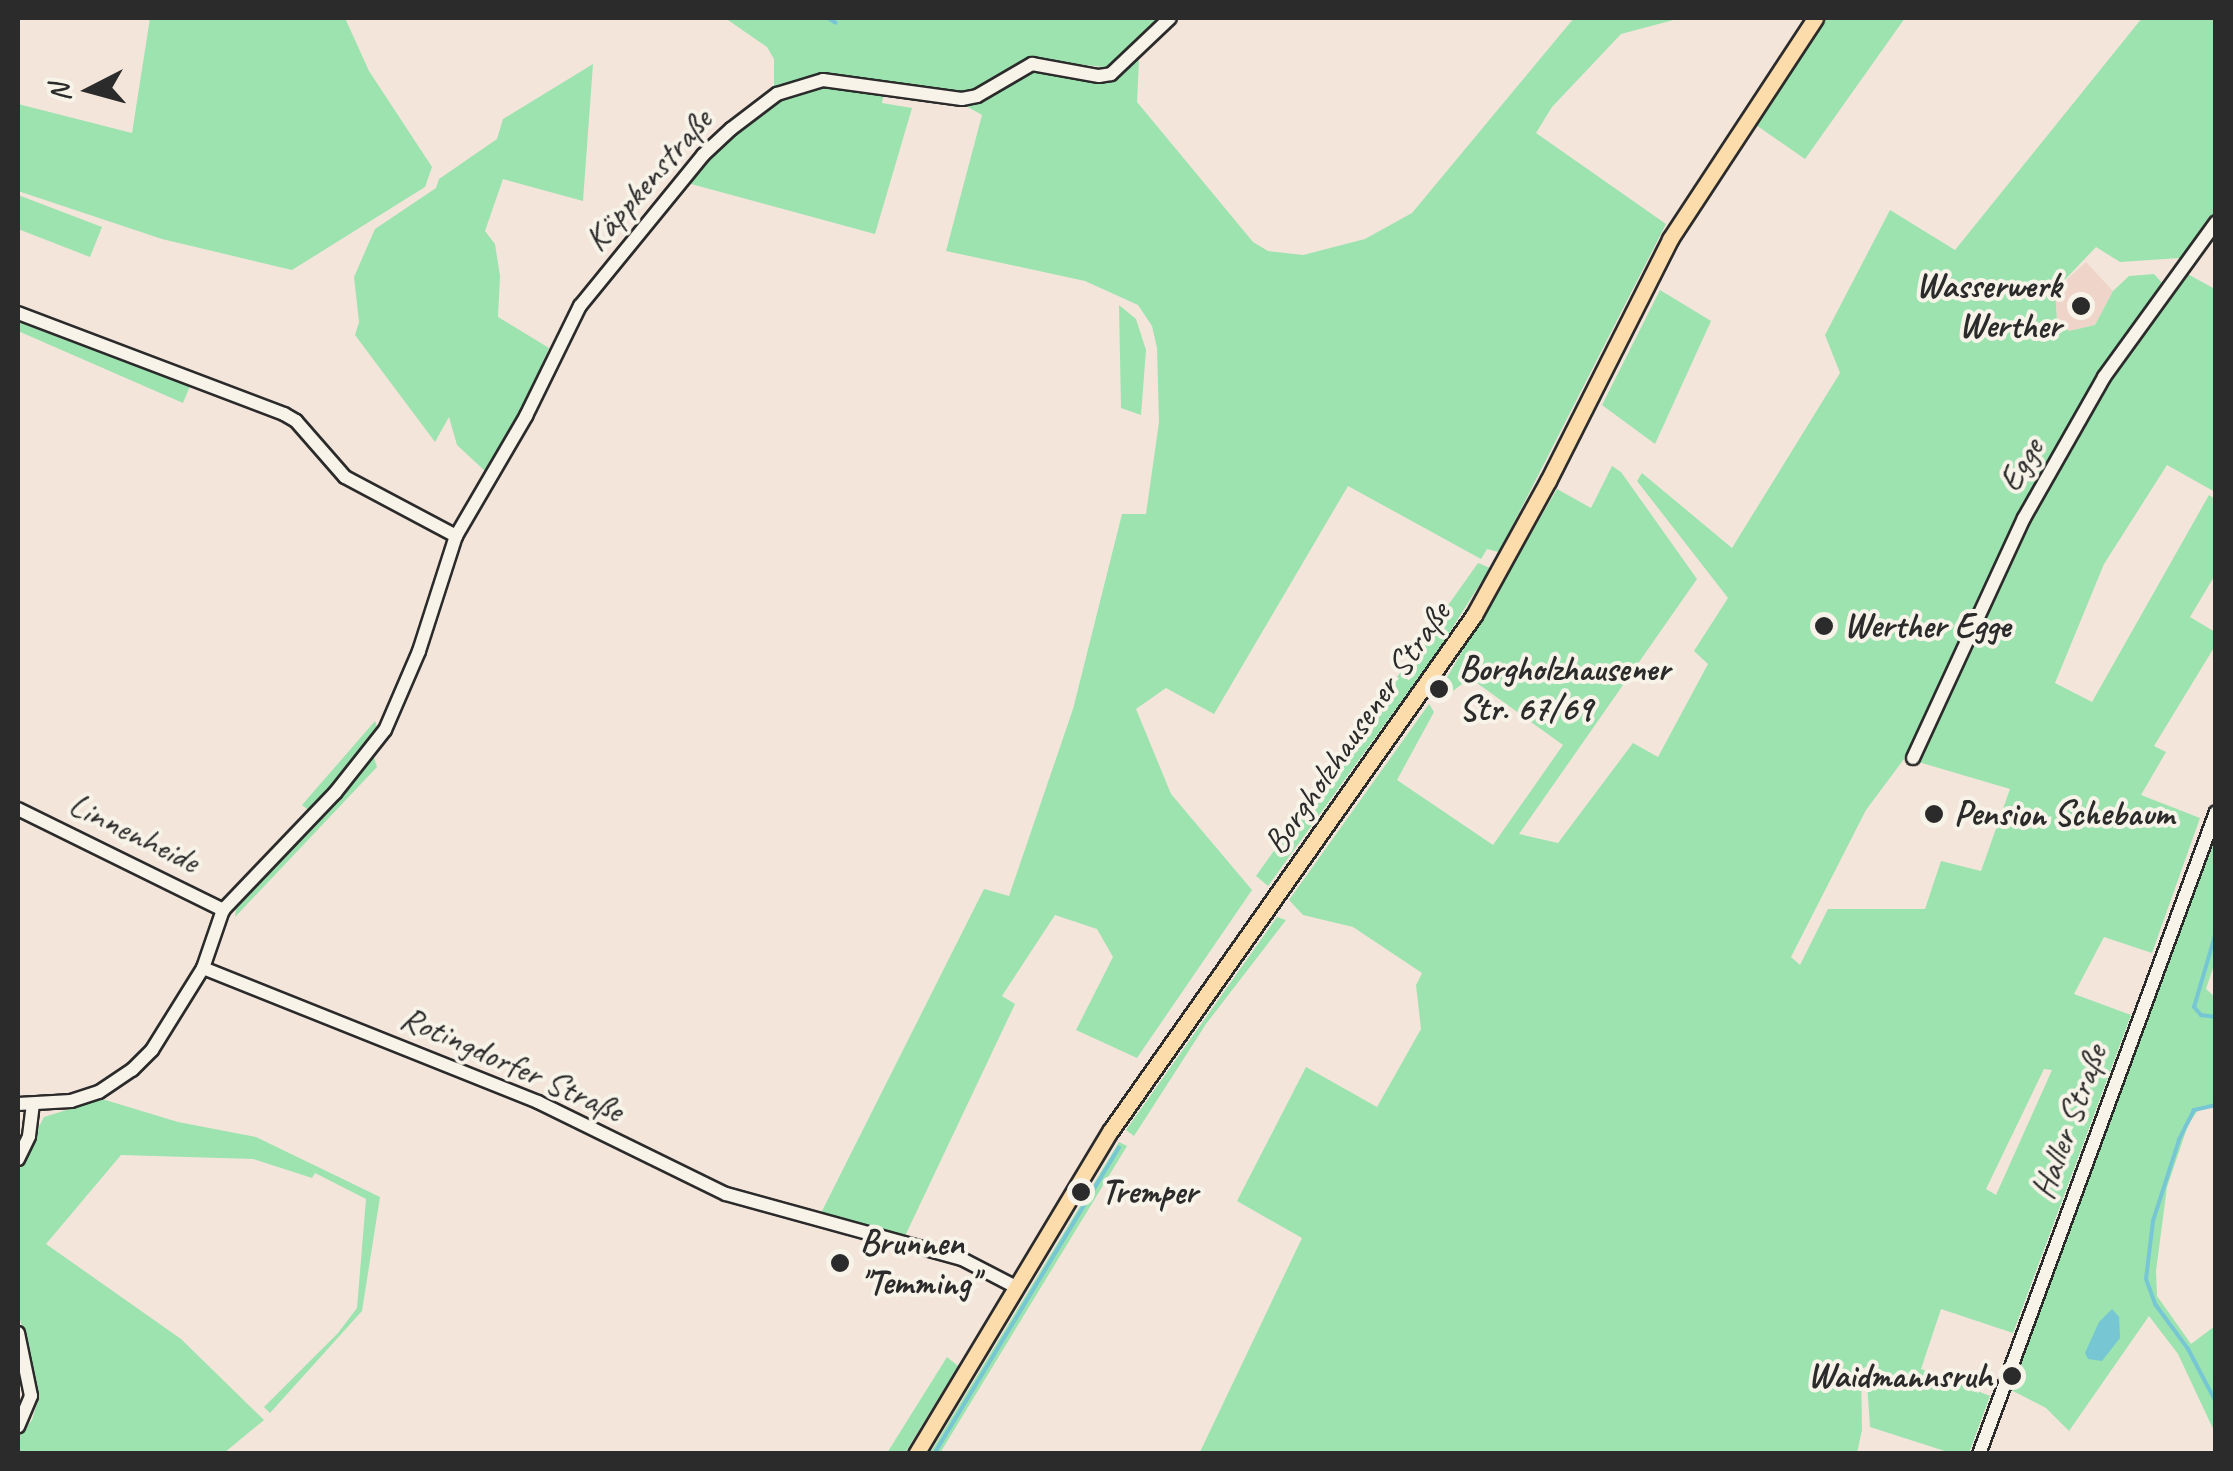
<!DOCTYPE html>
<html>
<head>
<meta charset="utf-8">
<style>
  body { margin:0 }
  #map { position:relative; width:2233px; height:1471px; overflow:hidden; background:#f3e5da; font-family:Caveat,sans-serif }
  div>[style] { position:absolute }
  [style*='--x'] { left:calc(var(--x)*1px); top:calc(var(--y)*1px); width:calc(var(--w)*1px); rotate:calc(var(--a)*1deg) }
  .built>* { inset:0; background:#efd4ca }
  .green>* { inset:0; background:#9de3b0 }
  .water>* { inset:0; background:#77c6d3 }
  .stream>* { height:4px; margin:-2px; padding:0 2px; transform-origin:2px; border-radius:2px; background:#77c6d3 }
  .roads { filter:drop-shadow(2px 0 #2b2b2b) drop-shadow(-2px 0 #2b2b2b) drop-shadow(0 2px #2b2b2b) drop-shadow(0 -2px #2b2b2b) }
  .minor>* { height:12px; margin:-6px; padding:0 6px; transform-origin:6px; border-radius:6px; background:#f7f3e8 }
  .major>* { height:15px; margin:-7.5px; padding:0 7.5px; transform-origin:7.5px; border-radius:7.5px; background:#fddcac }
  .dots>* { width:28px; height:28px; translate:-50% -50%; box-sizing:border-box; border:5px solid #f7f3e8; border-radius:50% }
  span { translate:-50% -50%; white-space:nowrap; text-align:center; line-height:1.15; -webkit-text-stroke:8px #f7f3e8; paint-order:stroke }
  .street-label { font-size:35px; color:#2b2b2b }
  .poi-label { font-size:35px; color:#2b2b2b; font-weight:700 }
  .right { translate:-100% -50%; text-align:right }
  .left { translate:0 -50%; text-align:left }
  .frame { position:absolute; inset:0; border:20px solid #2b2b2b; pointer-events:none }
  .north { position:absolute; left:40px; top:40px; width:100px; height:100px; -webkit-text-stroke:8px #f7f3e8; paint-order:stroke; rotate:264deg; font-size:28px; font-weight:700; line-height:40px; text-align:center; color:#2b2b2b }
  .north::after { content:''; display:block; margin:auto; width:35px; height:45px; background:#2b2b2b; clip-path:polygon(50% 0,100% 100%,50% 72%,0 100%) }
</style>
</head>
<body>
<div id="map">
  <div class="built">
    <div style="clip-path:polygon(2086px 262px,2113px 291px,2095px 325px,2069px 331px,2057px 321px,2055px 290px)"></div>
  </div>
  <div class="green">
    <div style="clip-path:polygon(150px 18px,345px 18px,369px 71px,432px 167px,425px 187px,292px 270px,162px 239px,18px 191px,18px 104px,132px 133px)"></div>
    <div style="clip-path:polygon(725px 18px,1161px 18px,1112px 68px,1032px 59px,962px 94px,835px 74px,774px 88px,774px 59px,767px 47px)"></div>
    <div style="clip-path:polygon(1574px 18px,1681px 18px,1621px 34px,1552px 107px,1536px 133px,1666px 224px,1499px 552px,1487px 549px,1481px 559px,1348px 486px,1214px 714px,1166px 688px,1136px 709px,1171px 794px,1252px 890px,1137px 1058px,1076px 1030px,1113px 957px,1097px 929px,1055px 915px,1002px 996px,1015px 1004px,905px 1236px,820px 1215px,984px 889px,1009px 896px,1073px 709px,1122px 514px,1146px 514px,1159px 422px,1157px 348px,1152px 326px,1138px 305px,1085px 281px,946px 251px,982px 115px,966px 106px,1032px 68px,1110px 82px,1139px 60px,1137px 102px,1253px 242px,1268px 251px,1303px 255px,1365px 239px,1412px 213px)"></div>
    <div style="clip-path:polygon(1827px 18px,1905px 18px,1805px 159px,1756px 125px)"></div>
    <div style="clip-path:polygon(evenodd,2142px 18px,2215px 18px,2215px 212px,2180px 258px,2120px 262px,2096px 247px,2055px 290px,2057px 321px,2069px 331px,2095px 325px,2113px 291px,2129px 276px,2154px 274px,2164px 285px,2101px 375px,1907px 755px,1866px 810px,1791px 957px,1800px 965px,1828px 909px,1925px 909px,1941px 861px,1981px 871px,2010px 789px,1915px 761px,2028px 520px,2108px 380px,2184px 272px,2215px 289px,2215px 492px,2167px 465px,2104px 564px,2055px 683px,2092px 702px,2209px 495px,2215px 499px,2215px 575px,2190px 617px,2215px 632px,2215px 646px,2154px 746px,2166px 752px,2141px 795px,2200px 818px,2152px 953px,2104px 937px,2074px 994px,2131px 1015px,2013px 1333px,1941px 1309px,1921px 1369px,1990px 1396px,1969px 1453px,1951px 1453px,1870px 1427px,1866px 1367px,1861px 1369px,1862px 1430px,1857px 1453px,1199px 1454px,1302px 1238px,1237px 1201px,1306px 1067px,1377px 1107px,1421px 1029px,1416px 985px,1422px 973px,1353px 927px,1303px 915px,1289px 900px,1429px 704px,1434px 712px,1397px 780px,1493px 845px,1563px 745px,1470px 678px,1445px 697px,1439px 691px,1557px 489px,1591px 508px,1612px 466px,1621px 472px,1697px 579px,1519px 834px,1558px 843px,1633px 743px,1658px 757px,1708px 664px,1694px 651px,1728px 598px,1637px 481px,1642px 473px,1732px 548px,1840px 373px,1825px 335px,1890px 210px,1955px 250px,2142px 18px,2044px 1069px,2052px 1070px,1996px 1195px,1986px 1189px,2044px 1069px)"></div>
    <div style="clip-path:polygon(593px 64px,583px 201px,503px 179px,485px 231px,495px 244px,500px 276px,498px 317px,549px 348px,520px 414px,486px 472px,457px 445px,449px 417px,435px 442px,355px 335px,359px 322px,354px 277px,375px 229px,436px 188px,439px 179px,497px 139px,503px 119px)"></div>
    <div style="clip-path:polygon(823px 86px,884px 92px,882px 103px,912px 108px,875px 234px,691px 184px,690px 179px,708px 158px,778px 98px)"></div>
    <div style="clip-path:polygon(18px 195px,102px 227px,90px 257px,18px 229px)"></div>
    <div style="clip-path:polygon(1660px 290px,1711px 321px,1655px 444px,1602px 405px)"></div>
    <div style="clip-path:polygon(1119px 305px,1136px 319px,1146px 350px,1141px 415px,1121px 408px)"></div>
    <div style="clip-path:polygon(18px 321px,190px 386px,183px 403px,18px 331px)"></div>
    <div style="clip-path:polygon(1478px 563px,1490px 568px,1439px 649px,1268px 886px,1256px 876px)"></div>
    <div style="clip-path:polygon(375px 721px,378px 729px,311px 812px,302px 805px)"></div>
    <div style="clip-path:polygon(373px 754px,377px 767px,235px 917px,236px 909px)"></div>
    <div style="clip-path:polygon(2215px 829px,2215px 962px,2206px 989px,2215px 997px,2215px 1106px,2198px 1110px,2188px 1125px,2167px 1187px,2156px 1271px,2157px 1296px,2191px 1344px,2215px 1326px,2215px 1433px,2178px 1354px,2149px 1316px,2069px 1431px,2046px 1408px,2011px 1390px)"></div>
    <div style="clip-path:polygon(1277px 917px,1286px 920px,1206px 1024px,1134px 1136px,1126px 1130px)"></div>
    <div style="clip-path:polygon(102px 1099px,178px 1122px,256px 1137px,380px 1197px,362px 1311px,270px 1413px,264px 1407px,338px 1333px,357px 1308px,366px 1199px,315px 1173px,312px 1178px,253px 1159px,121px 1155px,46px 1244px,181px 1339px,264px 1420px,224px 1453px,18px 1453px,18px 1437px,32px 1420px,39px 1396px,18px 1311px,18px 1168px,44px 1117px)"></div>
    <div style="clip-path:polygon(1119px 1142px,1127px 1146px,940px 1453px,930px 1453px)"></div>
    <div style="clip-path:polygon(947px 1357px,958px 1366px,905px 1453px,887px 1453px)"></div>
  </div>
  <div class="water">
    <div style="clip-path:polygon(2112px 1309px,2119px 1317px,2120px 1338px,2102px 1361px,2088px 1359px,2085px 1353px,2099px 1322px)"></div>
  </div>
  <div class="stream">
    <div style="--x:828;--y:18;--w:9;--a:32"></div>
    <div style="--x:2216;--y:932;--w:78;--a:106.3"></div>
    <div style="--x:2194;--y:1007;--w:11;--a:49"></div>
    <div style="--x:2201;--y:1015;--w:15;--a:8"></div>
    <div style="--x:2216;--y:1105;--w:23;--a:167"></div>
    <div style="--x:2194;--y:1110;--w:34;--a:117"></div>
    <div style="--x:2179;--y:1140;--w:85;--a:107.8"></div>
    <div style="--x:2153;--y:1221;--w:58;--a:96.9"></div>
    <div style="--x:2146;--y:1279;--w:27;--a:70"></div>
    <div style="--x:2155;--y:1304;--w:56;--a:53.7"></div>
    <div style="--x:2188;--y:1349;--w:60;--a:62.2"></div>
    <div style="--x:934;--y:1454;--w:358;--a:-58.9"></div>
  </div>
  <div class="roads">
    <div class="minor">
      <div style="--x:18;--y:313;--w:285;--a:20.8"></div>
      <div style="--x:284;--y:414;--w:14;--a:30"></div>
      <div style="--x:296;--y:421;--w:74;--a:48.8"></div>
      <div style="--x:345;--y:477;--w:126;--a:28"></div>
      <div style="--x:1913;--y:758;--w:264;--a:-65.2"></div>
      <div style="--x:2024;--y:518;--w:162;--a:-60.4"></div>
      <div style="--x:2104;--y:377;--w:191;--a:-54.1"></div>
      <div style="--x:18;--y:809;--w:229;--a:26.2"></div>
      <div style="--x:203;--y:968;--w:361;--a:21.8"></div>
      <div style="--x:538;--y:1102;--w:209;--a:26.1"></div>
      <div style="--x:726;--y:1194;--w:245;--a:15.4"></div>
      <div style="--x:962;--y:1259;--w:61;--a:27.4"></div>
      <div style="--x:18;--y:1104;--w:53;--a:-3.2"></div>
      <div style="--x:71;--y:1101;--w:29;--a:-18"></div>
      <div style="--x:99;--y:1092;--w:40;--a:-34"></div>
      <div style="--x:132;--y:1070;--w:28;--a:-45"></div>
      <div style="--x:152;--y:1050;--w:97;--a:-58.1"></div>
      <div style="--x:203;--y:968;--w:61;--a:-71"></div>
      <div style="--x:223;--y:910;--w:162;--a:-46.3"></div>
      <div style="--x:335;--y:793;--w:80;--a:-51.6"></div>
      <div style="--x:385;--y:730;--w:86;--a:-66.7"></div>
      <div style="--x:419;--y:651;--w:121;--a:-72.2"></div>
      <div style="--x:456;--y:536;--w:139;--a:-59.7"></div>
      <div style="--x:526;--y:416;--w:123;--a:-63.9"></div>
      <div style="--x:580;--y:306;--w:195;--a:-50.8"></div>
      <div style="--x:703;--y:155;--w:38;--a:-43"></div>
      <div style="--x:731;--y:129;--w:58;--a:-37.3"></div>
      <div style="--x:777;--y:94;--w:48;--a:-16.9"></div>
      <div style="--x:823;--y:80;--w:140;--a:7.8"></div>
      <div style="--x:962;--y:99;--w:15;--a:-11"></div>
      <div style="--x:977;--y:96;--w:64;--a:-30.2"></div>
      <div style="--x:1032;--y:64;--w:68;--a:10.2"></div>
      <div style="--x:1099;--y:76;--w:12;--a:-9"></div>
      <div style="--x:1111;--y:74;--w:81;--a:-43.5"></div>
      <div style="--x:18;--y:1159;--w:25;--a:-64"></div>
      <div style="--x:29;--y:1136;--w:31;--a:-83"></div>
      <div style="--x:18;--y:1333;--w:64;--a:78.3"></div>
      <div style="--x:31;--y:1396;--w:33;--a:113"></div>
      <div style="--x:1979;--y:1454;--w:684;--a:-69.74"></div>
    </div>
    <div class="major">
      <div style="--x:916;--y:1454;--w:378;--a:-59"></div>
      <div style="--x:1111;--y:1130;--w:630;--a:-54.82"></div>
      <div style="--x:1474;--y:615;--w:153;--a:-61.1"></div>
      <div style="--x:1548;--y:481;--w:271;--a:-63.2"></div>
      <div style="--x:1670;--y:239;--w:264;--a:-56.7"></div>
    </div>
  </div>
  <div class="dots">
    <div style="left:2081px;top:306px;background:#2b2b2b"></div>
    <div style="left:1824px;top:626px;background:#2b2b2b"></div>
    <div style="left:1439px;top:689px;background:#2b2b2b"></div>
    <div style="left:1934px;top:814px;background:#2b2b2b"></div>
    <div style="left:1081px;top:1192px;background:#2b2b2b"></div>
    <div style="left:840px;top:1263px;background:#2b2b2b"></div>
    <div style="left:2012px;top:1376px;background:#2b2b2b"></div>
  </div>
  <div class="street-label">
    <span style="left:648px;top:180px;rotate:-49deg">Käppkenstraße</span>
    <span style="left:2021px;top:465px;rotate:-60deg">Egge</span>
    <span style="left:1357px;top:728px;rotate:-55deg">Borgholzhausener Straße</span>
    <span style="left:134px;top:833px;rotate:26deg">Linnenheide</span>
    <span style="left:512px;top:1064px;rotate:24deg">Rotingdorfer Straße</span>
    <span style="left:2069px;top:1122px;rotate:-70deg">Haller Straße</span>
  </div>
  <div class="poi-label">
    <span class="right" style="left:2061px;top:306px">Wasserwerk<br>Werther</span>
    <span class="left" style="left:1844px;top:626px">Werther Egge</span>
    <span class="left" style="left:1459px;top:689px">Borgholzhausener<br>Str. 67/69</span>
    <span class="left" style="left:1954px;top:814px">Pension Schebaum</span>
    <span class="left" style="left:1101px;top:1192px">Tremper</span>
    <span class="left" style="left:860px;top:1263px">Brunnen<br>"Temming"</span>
    <span class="right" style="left:1992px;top:1376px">Waidmannsruh</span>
  </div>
  <div class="frame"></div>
  <div class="north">N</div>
</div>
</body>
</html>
